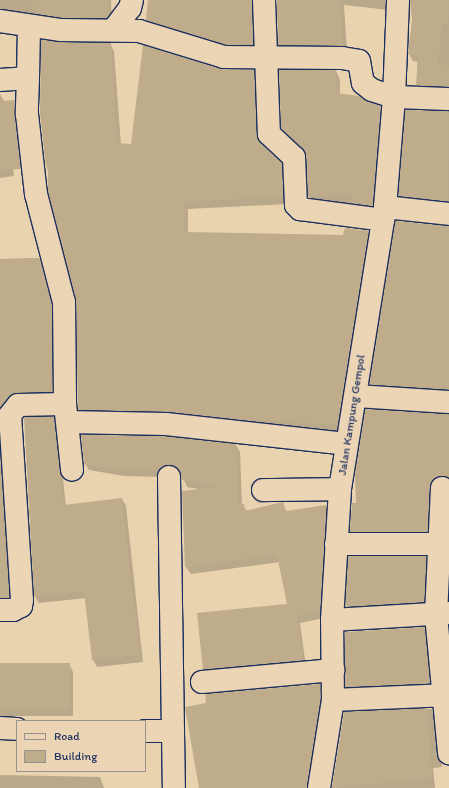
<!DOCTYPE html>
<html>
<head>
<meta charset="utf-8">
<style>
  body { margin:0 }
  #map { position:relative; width:449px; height:788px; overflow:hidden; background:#e9d2ae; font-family:Itim,sans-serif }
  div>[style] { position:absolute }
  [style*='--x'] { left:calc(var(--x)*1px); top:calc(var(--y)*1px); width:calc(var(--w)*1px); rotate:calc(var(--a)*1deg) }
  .shadow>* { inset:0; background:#0003 }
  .building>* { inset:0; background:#beac8b }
  .roads { filter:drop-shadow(1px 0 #1b2f5e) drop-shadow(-1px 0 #1b2f5e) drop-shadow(0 1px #1b2f5e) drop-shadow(0 -1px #1b2f5e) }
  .street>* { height:22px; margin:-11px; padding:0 11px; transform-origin:11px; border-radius:11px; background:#ecd5b5 }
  span { translate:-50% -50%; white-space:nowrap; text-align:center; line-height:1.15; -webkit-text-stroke:4px #ecd5b5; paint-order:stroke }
  .street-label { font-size:12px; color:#1b2f5e }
  .legend { position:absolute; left:16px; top:720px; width:130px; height:52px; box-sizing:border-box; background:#ecd5b5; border:1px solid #989392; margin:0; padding:5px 7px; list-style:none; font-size:12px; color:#1b2f5e }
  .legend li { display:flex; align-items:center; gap:8px; height:20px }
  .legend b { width:20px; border:1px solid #989392 }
</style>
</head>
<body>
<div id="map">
  <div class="shadow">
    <div style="clip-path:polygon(0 0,111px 0,112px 23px,0 18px)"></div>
    <div style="clip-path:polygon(149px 0,258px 0,257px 52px,231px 51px,151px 27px,147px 20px)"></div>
    <div style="clip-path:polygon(277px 0,392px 0,389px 10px,344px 5px,347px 52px,283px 52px,279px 45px)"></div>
    <div style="clip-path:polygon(411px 0,449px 0,449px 94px,421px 92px,417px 85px,418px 62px,413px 61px,409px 54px,413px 19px)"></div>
    <div style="clip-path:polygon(110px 44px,114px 51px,121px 145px,132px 145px,220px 70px,254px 71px,258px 78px,260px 143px,285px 171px,287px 204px,188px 209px,188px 233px,344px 236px,368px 232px,372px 239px,341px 432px,83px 417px,79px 409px,77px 302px,47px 167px,41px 113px)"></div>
    <div style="clip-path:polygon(336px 71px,340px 80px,340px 94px,380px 107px,385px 115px,377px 214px,356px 211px,351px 203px,314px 204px,309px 196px,307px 156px,282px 128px)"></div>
    <div style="clip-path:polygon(0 94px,4px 101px,14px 176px,0 178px)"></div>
    <div style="clip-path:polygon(406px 111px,449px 112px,449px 208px,404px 203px,399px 196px)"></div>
    <div style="clip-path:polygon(396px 222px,449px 227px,449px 396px,374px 391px,370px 384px)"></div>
    <div style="clip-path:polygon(39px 259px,55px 311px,56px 398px,17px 400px,13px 604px,0 606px,0 260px)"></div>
    <div style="clip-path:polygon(449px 415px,449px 483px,431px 538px,355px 538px,351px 531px,357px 504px)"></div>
    <div style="clip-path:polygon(25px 418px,53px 418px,57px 425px,66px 506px,122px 499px,126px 506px,143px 662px,97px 667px,93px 660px,86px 598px,39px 603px,35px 596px)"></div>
    <div style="clip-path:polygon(236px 445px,240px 452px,242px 505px,247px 511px,282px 503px,287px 512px,326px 506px,330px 513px,324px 618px,300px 623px,306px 667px,208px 676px,204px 669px,198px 614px,289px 605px,280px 562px,191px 574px,186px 567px,198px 489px,187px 487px,182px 475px,174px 471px,163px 477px,124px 476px,89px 470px,85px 463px)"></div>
    <div style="clip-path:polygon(426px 558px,430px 565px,428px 609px,350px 614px,346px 606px)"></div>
    <div style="clip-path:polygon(424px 628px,428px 634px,433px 690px,350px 693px,346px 687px)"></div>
    <div style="clip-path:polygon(0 664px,69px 664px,73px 672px,73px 716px,0 716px)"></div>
    <div style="clip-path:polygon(320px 685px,323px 691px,311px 788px,199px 788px)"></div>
    <div style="clip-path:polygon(432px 709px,435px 716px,442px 767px,433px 768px,435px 788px,333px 788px,345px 713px)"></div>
    <div style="clip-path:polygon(0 775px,100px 777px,104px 788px,0 788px)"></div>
  </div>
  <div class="building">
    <div style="clip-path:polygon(33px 0,108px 0,109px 15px,107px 18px,62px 18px,33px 13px)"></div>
    <div style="clip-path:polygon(148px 0,252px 0,253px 45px,226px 45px,146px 20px)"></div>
    <div style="clip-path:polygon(277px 0,340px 0,343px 46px,278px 45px)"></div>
    <div style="clip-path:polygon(410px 0,449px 0,448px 24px,442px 23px,438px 63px,449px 66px,449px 86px,416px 85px,418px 55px,408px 54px,412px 20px)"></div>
    <div style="clip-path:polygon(41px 40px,111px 43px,117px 143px,131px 144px,143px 45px,221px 69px,254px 70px,257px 135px,260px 143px,282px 163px,283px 197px,184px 202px,185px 232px,343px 235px,345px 228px,369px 231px,338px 425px,247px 420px,166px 412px,78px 410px,76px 302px,48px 192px,48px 167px,46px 167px,40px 113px)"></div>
    <div style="clip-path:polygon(279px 70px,336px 70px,336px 93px,359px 96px,381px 106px,372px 206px,350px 203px,352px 194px,308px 196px,305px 152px,281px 128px)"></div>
    <div style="clip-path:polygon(15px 100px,21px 169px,0 170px,0 101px)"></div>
    <div style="clip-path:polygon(405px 110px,449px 111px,448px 201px,398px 196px)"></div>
    <div style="clip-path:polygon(395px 221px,449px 226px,449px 389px,369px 384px)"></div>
    <div style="clip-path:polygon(27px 258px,40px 258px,52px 304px,52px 392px,13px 394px,0 408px,0 259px)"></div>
    <div style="clip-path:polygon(365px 409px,449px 414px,449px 478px,437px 477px,431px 482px,427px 532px,350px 532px,352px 503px,356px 503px,355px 474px)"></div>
    <div style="clip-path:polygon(24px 417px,54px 417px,64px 505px,122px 498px,140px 655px,92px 660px,84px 591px,34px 596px)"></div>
    <div style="clip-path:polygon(81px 435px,165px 436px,236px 444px,239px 504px,244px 504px,245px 511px,283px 502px,286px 511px,326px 505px,320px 611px,297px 616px,303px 660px,203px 669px,197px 613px,287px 604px,277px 555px,185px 567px,182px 491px,217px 487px,182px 480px,179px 470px,169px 465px,159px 470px,119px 470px,84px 464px)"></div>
    <div style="clip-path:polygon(0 454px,9px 598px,0 598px)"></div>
    <div style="clip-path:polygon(348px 556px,426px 556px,424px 602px,345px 607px)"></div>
    <div style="clip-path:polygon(425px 627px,430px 683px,345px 687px,345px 632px)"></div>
    <div style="clip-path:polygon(0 663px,70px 663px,69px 710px,0 709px)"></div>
    <div style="clip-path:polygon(320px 684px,320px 699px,307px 788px,199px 788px,185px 707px,206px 703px,205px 694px)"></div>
    <div style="clip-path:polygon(427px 708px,432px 778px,332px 788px,344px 712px)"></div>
  </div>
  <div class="roads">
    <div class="street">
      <div style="--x:264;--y:0;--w:134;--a:87.9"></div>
      <div style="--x:269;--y:134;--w:34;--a:43"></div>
      <div style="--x:294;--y:157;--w:48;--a:87.6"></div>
      <div style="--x:296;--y:205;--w:6;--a:45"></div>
      <div style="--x:300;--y:209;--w:84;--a:7.5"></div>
      <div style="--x:0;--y:21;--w:62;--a:8.4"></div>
      <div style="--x:61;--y:30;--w:78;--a:0.7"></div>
      <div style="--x:139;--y:31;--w:89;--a:17"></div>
      <div style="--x:224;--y:57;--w:118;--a:0.5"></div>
      <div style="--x:342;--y:58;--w:17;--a:10"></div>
      <div style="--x:359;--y:61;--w:22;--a:80"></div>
      <div style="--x:363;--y:83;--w:11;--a:38"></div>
      <div style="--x:372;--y:90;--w:23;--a:18"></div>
      <div style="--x:394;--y:97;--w:97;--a:-87.6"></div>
      <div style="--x:114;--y:29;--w:26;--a:-53"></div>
      <div style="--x:130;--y:8;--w:8;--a:-76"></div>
      <div style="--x:28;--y:78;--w:52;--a:-88.9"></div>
      <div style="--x:0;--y:80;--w:28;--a:-4"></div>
      <div style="--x:28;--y:78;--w:36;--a:92"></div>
      <div style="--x:27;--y:114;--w:81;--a:83.6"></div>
      <div style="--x:36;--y:194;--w:112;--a:75.5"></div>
      <div style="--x:64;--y:302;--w:102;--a:89.4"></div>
      <div style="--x:65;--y:404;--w:66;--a:83.9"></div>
      <div style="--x:385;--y:207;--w:64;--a:6.2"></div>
      <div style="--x:356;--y:396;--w:93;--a:3.7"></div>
      <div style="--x:68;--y:422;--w:98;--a:1.2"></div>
      <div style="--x:166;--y:424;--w:181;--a:6.3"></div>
      <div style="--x:169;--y:477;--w:311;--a:89.1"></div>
      <div style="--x:442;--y:488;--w:127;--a:92.7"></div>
      <div style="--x:436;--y:615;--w:139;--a:84.6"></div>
      <div style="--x:263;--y:490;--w:77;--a:-0.7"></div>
      <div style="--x:336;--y:544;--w:113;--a:0"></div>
      <div style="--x:0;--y:610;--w:13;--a:0"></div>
      <div style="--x:13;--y:610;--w:9;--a:-27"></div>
      <div style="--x:21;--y:606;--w:6;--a:-81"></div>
      <div style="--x:22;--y:600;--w:185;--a:-93.7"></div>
      <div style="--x:10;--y:415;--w:13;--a:-51"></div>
      <div style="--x:18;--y:405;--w:47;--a:-1.2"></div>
      <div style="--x:332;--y:620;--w:117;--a:-3.4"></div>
      <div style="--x:202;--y:682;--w:132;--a:-5.2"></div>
      <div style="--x:333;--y:700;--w:116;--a:-2.5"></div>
      <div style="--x:0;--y:728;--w:17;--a:3"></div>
      <div style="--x:145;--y:731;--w:28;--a:0"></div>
      <div style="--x:319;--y:788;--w:89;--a:-81"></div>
      <div style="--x:333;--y:700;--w:80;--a:-90.7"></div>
      <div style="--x:332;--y:620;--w:131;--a:-86.5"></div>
      <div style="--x:340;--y:489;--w:286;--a:-80.9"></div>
      <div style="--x:385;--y:207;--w:110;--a:-85.3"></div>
      <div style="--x:394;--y:97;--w:55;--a:2.1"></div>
    </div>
  </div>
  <div class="street-label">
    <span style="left:352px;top:415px;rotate:-81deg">Jalan Kampung Gempol</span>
  </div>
  <ul class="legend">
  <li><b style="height:5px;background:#ecd5b5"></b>Road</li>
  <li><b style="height:11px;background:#beac8b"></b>Building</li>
  </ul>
</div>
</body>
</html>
